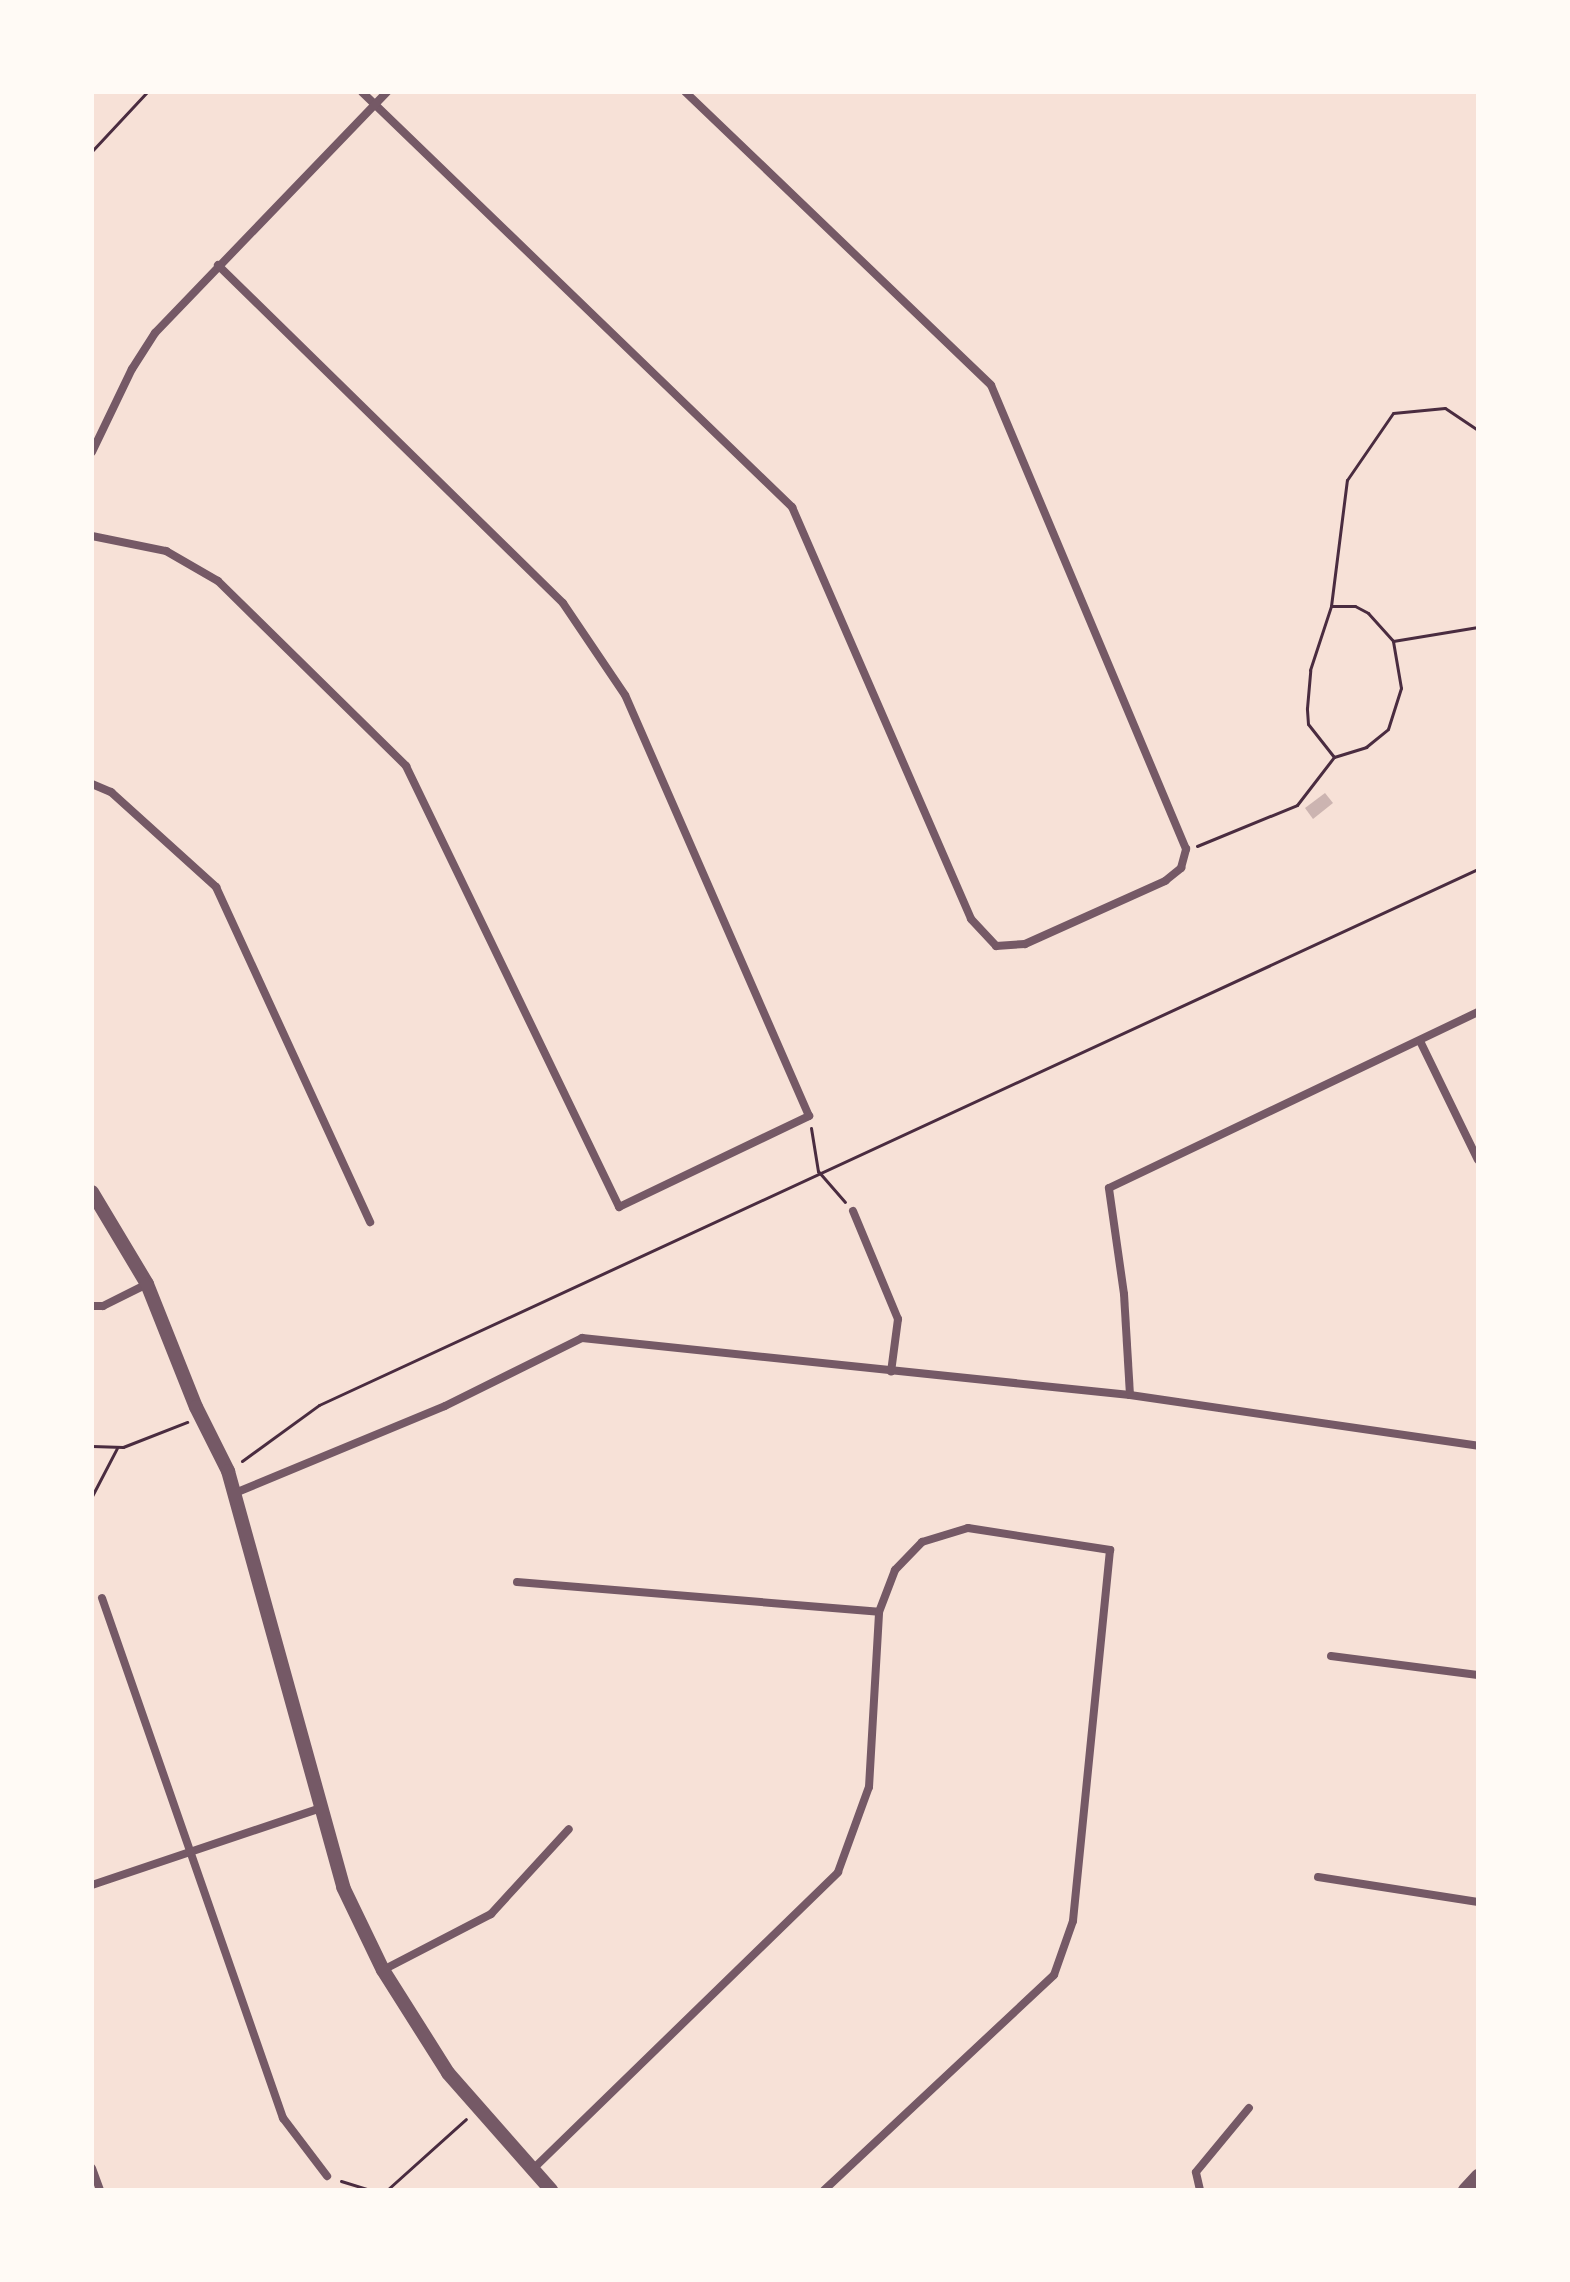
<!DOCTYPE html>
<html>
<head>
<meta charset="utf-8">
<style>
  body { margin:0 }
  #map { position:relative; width:1570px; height:2282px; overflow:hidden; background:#f7e1d7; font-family:Spectral,serif }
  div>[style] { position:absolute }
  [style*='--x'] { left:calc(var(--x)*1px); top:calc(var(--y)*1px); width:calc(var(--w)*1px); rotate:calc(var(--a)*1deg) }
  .building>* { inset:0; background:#ccb4b1 }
  .path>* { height:3px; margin:-1.5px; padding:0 1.5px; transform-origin:1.5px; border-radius:1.5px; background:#4a2c40 }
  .minor>* { height:8px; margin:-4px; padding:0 4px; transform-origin:4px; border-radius:4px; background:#755966 }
  .tertiary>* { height:14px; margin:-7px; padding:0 7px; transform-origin:7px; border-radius:7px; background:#755966 }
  span { translate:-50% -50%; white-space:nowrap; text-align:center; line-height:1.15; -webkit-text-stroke:7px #fffaf5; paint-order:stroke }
  .frame { position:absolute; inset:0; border:94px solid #fffaf5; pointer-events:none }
</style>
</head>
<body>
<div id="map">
  <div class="building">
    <div style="clip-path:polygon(1325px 793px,1333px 803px,1313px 819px,1305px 808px)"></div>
  </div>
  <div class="path">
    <div style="--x:92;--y:151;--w:81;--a:-47"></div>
    <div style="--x:1331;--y:606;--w:24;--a:0"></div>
    <div style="--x:1355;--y:606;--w:15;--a:28"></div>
    <div style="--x:1368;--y:613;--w:38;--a:48"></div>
    <div style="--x:1334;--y:757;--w:42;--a:-128.2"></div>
    <div style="--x:1308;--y:724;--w:16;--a:-94"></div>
    <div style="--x:1307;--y:708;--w:38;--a:-85"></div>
    <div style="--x:1310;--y:670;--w:67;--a:-71.8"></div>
    <div style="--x:1331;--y:606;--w:127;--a:-82.8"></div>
    <div style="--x:1347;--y:480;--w:81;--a:-55.5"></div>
    <div style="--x:1393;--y:413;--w:52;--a:-5.5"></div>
    <div style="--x:1445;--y:408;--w:40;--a:34"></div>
    <div style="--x:1197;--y:846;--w:108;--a:-22.3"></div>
    <div style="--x:1297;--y:805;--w:61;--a:-52.4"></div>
    <div style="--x:1334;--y:757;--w:34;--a:-17"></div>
    <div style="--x:1366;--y:747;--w:28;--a:-39"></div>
    <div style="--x:1388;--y:729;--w:43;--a:-72.4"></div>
    <div style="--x:1401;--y:688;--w:48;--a:-99.7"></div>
    <div style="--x:1393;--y:641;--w:86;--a:-9.4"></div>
    <div style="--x:811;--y:1128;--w:44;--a:80.8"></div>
    <div style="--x:818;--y:1171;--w:41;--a:48.9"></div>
    <div style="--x:92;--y:1446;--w:31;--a:2"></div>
    <div style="--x:123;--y:1447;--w:69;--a:-21.3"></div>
    <div style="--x:242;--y:1461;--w:95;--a:-36"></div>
    <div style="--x:319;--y:1405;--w:1277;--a:-24.82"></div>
    <div style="--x:92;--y:1496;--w:54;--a:-62.5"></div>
    <div style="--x:341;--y:2181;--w:31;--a:17"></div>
    <div style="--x:387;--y:2190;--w:106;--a:-41.9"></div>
  </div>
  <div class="minor">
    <div style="--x:362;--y:92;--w:598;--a:43.98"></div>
    <div style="--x:792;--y:507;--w:449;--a:66.5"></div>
    <div style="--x:971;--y:919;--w:37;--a:47"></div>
    <div style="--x:996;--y:946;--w:29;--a:-4"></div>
    <div style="--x:1025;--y:944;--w:154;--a:-24.2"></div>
    <div style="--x:1165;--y:881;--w:21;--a:-39"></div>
    <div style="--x:1181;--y:868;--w:20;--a:-75"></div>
    <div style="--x:1186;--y:849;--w:503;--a:-112.8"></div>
    <div style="--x:991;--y:385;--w:424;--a:-136.2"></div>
    <div style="--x:92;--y:452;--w:92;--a:-64.3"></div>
    <div style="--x:132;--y:369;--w:43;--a:-57.4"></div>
    <div style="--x:155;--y:333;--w:335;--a:-46.1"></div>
    <div style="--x:92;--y:536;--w:76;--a:11.5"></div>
    <div style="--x:166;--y:551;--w:60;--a:30"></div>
    <div style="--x:218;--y:581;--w:264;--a:44.5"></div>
    <div style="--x:406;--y:766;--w:490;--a:64.2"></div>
    <div style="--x:619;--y:1207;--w:211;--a:-25.6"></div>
    <div style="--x:809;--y:1116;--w:459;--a:-113.6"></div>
    <div style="--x:625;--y:695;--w:111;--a:-124"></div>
    <div style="--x:563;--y:603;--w:483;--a:-135.6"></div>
    <div style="--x:92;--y:784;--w:21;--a:23"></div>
    <div style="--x:111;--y:792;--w:142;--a:42.1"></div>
    <div style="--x:216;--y:887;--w:369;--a:65.3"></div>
    <div style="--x:1420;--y:1041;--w:132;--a:64"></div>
    <div style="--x:853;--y:1211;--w:117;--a:67.4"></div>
    <div style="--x:898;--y:1319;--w:53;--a:97.5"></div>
    <div style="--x:92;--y:1306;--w:11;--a:0"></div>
    <div style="--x:103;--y:1306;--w:49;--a:-26.6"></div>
    <div style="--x:1130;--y:1395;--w:101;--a:-93.4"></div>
    <div style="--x:1124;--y:1294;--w:107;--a:-98.1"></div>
    <div style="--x:1109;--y:1188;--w:409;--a:-25.5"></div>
    <div style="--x:235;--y:1493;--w:227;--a:-22.5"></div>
    <div style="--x:445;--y:1406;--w:153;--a:-26.4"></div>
    <div style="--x:582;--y:1338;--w:551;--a:5.94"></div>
    <div style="--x:1130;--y:1395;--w:352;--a:8.3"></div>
    <div style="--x:517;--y:1582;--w:363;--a:4.7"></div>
    <div style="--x:102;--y:1598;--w:551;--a:70.81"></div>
    <div style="--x:283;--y:2118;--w:73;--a:52.8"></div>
    <div style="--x:1331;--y:1656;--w:148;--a:7.4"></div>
    <div style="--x:1318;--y:1877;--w:162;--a:8.9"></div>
    <div style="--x:92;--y:1885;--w:238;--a:-18.6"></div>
    <div style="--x:383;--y:1970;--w:122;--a:-27.4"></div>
    <div style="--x:491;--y:1914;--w:115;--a:-47.5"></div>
    <div style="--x:92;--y:2168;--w:23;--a:70"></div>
    <div style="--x:532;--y:2170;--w:427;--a:-44.2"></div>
    <div style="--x:838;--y:1872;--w:90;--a:-70"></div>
    <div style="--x:869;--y:1787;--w:175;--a:-86.7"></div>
    <div style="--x:879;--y:1612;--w:45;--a:-69.1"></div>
    <div style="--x:895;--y:1570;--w:39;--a:-46"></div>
    <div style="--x:922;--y:1542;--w:48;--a:-16.9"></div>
    <div style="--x:968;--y:1528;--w:144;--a:8.8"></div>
    <div style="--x:1110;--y:1550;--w:373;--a:95.7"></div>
    <div style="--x:1073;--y:1921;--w:57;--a:109.4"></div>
    <div style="--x:1054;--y:1975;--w:315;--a:136.9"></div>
    <div style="--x:1200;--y:2190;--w:18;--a:-103"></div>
    <div style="--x:1196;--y:2172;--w:83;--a:-50.4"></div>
  </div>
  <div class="tertiary">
    <div style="--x:92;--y:1192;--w:107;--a:59.1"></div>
    <div style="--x:147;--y:1284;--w:132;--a:68.3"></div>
    <div style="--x:196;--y:1407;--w:72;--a:63.4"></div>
    <div style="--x:228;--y:1471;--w:432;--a:74.5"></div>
    <div style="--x:343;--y:1887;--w:92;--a:64.3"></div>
    <div style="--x:383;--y:1970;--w:122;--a:57.7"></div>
    <div style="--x:448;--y:2073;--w:156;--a:48.6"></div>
    <div style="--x:1465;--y:2190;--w:19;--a:-47"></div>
  </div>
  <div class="frame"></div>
</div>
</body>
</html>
